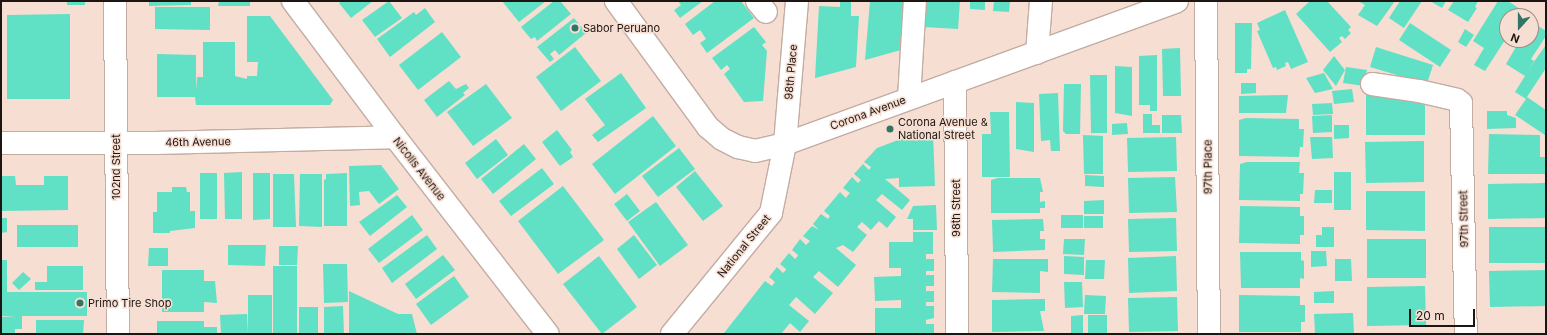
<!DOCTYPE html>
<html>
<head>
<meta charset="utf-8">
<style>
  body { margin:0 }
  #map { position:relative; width:1547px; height:335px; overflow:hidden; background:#f6ded2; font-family:Inter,sans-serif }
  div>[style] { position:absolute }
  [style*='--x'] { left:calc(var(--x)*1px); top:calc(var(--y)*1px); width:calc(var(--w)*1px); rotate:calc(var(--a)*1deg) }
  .building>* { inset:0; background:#60e0c4 }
  .roads { filter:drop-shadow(1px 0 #c3aca2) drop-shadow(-1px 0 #c3aca2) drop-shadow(0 1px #c3aca2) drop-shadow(0 -1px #c3aca2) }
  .minor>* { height:22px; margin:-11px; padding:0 11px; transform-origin:11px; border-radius:11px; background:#fff }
  .dots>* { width:11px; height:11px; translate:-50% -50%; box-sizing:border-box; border:2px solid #f6ded2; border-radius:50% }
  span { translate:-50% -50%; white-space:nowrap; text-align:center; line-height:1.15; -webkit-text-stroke:3px #f6ded2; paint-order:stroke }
  .poi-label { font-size:11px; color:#1d1511 }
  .left { translate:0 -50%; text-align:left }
  .street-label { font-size:11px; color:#1d1511 }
  .frame { position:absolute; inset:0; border:2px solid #1d1511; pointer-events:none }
  .north { position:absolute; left:1499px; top:8px; width:40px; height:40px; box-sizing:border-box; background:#f6ded2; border:1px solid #9f8e85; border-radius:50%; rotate:201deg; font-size:11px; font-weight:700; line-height:16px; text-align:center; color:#1d1511 }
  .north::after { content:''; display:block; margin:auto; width:14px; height:18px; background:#327466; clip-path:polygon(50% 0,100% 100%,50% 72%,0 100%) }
  .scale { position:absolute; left:1409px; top:309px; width:66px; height:18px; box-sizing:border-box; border:2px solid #1d1511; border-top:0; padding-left:5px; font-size:12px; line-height:14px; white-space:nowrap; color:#1d1511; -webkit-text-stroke:3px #f6ded2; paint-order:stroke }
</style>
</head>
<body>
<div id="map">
  <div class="building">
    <div style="clip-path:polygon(67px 1px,85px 1px,85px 5px,67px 5px)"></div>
    <div style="clip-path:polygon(149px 1px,191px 1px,191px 5px,149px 6px)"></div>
    <div style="clip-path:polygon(219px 1px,250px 1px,250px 6px,218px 6px)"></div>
    <div style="clip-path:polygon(342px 1px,373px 1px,351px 18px,339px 3px)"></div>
    <div style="clip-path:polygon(389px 1px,402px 18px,375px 37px,362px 20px)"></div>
    <div style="clip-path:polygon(502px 1px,546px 1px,519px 22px)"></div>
    <div style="clip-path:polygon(554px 1px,560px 1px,571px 14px,537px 41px,535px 37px,531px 39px,521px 27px)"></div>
    <div style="clip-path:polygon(678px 1px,703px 1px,680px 18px,674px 10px,681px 5px)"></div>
    <div style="clip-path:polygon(715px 1px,741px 1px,754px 18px,707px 53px,700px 43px,706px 39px,700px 30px,693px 35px,685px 24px)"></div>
    <div style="clip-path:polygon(840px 1px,851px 1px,851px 16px,859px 16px,856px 67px,815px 78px,819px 6px,840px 7px)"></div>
    <div style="clip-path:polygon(870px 1px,905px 1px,901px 50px,865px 60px)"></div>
    <div style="clip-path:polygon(925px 1px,960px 1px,958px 29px,923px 27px)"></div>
    <div style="clip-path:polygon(970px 1px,985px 1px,985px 10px,970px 9px)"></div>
    <div style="clip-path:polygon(994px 1px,1010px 1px,1009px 12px,993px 11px)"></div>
    <div style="clip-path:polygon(1310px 1px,1327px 1px,1351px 27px,1348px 30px,1351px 33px,1345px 39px,1342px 36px,1339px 38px,1342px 42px,1330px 52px,1296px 14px)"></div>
    <div style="clip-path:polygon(1358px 1px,1395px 1px,1377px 26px,1358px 15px,1365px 5px)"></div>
    <div style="clip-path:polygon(1400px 1px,1422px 1px,1404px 28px,1389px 18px)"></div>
    <div style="clip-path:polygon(1430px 1px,1446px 1px,1442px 8px)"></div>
    <div style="clip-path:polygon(1454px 1px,1478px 1px,1475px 7px,1477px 8px,1468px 22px,1448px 10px)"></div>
    <div style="clip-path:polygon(1498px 1px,1508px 1px,1523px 11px,1520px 16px,1507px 16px,1507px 37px,1485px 71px,1474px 65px,1484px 48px,1473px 41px)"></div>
    <div style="clip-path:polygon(155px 7px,210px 7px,210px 30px,155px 29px)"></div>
    <div style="clip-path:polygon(425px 8px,435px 22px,390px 57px,377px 39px,414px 12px,416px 15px)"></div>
    <div style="clip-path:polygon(1285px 10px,1308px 62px,1291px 69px,1288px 62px,1285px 63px,1286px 66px,1277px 70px,1276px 67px,1273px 68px,1257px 31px,1260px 30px,1257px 23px)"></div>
    <div style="clip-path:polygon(70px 14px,70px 99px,7px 99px,7px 15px)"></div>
    <div style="clip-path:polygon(247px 16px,270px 16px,333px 100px,330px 105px,196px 105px,195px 97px,157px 97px,157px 54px,196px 55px,196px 91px,197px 77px,203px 77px,203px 42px,235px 42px,235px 76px,247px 79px,247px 76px,257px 76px,258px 62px,247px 62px)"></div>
    <div style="clip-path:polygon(574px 18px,586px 33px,559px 55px,555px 50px,550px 54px,554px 59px,550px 62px,537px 47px)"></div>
    <div style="clip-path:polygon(1532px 22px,1546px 31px,1546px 36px,1531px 59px,1534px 61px,1528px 70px,1546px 45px,1546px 68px,1527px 97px,1546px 110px,1545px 135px,1515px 115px,1526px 99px,1515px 92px,1525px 76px,1506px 64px,1520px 40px,1531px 40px)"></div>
    <div style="clip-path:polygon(1235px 23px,1252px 23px,1251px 69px,1247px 69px,1247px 73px,1235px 73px)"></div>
    <div style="clip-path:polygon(1410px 23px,1451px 50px,1440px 67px,1399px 40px)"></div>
    <div style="clip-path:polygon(754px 27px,766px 42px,762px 45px,767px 51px,763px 101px,744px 102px,724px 74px,730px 69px,727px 65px,721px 70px,712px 58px)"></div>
    <div style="clip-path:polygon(1465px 29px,1474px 35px,1466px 47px,1458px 42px)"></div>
    <div style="clip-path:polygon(442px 32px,461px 57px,418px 90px,399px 65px)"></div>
    <div style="clip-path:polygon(575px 47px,601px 81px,561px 111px,536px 77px)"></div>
    <div style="clip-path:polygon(1376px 47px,1433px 65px,1427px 84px,1370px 67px)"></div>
    <div style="clip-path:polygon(1180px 48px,1181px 96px,1163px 96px,1162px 49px)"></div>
    <div style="clip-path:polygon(1157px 55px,1157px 111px,1150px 111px,1150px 105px,1139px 105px,1139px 56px)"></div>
    <div style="clip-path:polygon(1334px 56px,1345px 70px,1336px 86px,1323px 70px)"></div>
    <div style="clip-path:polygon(1115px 66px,1132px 67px,1132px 116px,1115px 113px)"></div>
    <div style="clip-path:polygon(1346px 67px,1367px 70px,1364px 86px,1343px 83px)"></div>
    <div style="clip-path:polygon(621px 73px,646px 108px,598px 142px,592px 135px,605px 125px,585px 99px)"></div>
    <div style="clip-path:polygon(1324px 73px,1333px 89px,1315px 93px,1306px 78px)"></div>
    <div style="clip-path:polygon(1090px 75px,1107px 75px,1107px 133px,1091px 133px)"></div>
    <div style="clip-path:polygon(449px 81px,456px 89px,466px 84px,469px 88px,463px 93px,465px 95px,437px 117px,424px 100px)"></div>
    <div style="clip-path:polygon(1241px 83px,1256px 83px,1256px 93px,1241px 94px)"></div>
    <div style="clip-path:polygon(486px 84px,512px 118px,473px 146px,447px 112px)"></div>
    <div style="clip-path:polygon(1064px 84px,1081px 84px,1080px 134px,1066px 134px,1063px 131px)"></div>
    <div style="clip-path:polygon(1352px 89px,1354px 102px,1334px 104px,1332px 91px)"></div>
    <div style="clip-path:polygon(1058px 93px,1060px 151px,1051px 151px,1050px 140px,1041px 141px,1039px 94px)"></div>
    <div style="clip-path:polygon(1288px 95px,1286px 113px,1239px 113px,1239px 96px)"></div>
    <div style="clip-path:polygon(1366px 95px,1425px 95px,1425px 135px,1366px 135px)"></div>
    <div style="clip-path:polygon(1016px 102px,1034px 103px,1034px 152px,1016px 149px)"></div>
    <div style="clip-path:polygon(1332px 103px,1333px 114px,1313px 115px,1312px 104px)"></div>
    <div style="clip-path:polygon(1487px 111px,1507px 111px,1507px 115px,1516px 118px,1516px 128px,1487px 129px)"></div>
    <div style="clip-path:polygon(990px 112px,1009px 112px,1010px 177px,982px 177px,982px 134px,991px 134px)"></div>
    <div style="clip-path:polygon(1143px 114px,1152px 114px,1152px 125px,1160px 125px,1160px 133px,1143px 133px)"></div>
    <div style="clip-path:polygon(1162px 115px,1181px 115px,1182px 133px,1162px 133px)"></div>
    <div style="clip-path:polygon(1332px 115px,1332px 132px,1313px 133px,1312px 116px)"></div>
    <div style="clip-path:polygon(653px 116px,676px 146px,615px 194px,592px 164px)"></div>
    <div style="clip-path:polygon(1246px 118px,1299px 119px,1299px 129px,1304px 129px,1303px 147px,1300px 147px,1299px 157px,1239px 156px,1239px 120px)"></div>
    <div style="clip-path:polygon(1127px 123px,1128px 134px,1112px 135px,1112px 124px)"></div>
    <div style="clip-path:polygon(1334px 125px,1349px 125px,1349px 138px,1334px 139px)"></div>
    <div style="clip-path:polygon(557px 130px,572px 150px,570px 152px,573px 157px,560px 166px,542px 142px)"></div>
    <div style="clip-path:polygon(933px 133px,935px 186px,899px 187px,899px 178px,885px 179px,910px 200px,902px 210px,882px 194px,876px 200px,896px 217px,887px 228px,879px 221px,871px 230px,862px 222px,857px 227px,867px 235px,853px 252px,843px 245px,836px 248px,856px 265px,838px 287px,819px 271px,813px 277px,833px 293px,815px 314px,796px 297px,789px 305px,809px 321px,800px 332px,790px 323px,781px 334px,724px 333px,765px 281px,772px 286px,775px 282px,769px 277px,777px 267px,783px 273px,785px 271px,786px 269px,780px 264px,789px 253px,795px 259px,797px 257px,798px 255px,792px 250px,800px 239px,806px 245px,810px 241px,803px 236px,812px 226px,819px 230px,813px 224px,821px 214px,828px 219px,830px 216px,824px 211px,840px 192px,846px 198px,848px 195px,850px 193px,843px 188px,852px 177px,858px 183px,861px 180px,854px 174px,863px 164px,869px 170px,871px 167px,864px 162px,877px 148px,914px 134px)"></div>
    <div style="clip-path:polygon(1489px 134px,1540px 135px,1540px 157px,1546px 157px,1546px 174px,1488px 174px)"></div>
    <div style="clip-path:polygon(1083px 135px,1103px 136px,1103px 174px,1084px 174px)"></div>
    <div style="clip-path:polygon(1176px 137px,1177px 171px,1128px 172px,1127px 138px)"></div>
    <div style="clip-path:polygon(1310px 137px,1332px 137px,1333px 158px,1312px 159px)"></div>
    <div style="clip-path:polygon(496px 139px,508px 155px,477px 179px,465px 163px)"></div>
    <div style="clip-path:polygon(1424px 141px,1424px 182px,1366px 183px,1365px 142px)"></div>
    <div style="clip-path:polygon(524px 144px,536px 159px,493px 194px,481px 179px)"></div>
    <div style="clip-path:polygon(679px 148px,695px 169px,658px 197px,642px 176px)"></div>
    <div style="clip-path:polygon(1247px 162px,1300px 162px,1299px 173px,1304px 173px,1303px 194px,1300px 194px,1300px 201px,1239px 200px,1240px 164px)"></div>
    <div style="clip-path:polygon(381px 165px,399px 189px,379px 204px,369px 191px,359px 192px,360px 205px,350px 206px,349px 166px)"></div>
    <div style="clip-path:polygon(542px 168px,554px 184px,511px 216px,499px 201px)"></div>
    <div style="clip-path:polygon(695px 171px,723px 206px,703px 221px,676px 187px)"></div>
    <div style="clip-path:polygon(242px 172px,242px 219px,225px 219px,224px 173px)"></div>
    <div style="clip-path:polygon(1334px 172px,1351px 172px,1351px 210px,1334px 210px)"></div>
    <div style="clip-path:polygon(200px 173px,217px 173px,217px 219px,200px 219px)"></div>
    <div style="clip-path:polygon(253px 173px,270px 173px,270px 219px,253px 220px)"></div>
    <div style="clip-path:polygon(347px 173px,347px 226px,324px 226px,324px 180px,326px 179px,326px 174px)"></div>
    <div style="clip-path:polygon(273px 174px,294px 174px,296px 227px,273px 227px)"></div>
    <div style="clip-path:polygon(300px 174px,322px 174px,322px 227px,299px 226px)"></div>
    <div style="clip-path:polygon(1085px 175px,1104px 176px,1104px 187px,1085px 186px)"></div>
    <div style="clip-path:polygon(1px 176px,15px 176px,16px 185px,44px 185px,44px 176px,68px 176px,68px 210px,1px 211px)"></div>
    <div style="clip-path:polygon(1175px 177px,1177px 212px,1129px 213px,1128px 178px)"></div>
    <div style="clip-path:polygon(998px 178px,1040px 178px,1043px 192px,1040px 192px,1040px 202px,1045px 201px,1045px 208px,1040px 208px,1040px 213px,991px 213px,991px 180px)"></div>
    <div style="clip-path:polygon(1546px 183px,1546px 218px,1488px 219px,1488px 184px)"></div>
    <div style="clip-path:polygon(563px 186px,604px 240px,558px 274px,518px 221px)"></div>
    <div style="clip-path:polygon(172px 187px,186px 187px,187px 192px,190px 192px,190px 211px,195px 211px,195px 228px,170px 231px,170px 233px,153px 233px,153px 212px,157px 212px,157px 192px,172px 192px)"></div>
    <div style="clip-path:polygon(1315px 190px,1332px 190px,1332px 203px,1314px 203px)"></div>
    <div style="clip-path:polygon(1366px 191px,1425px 191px,1425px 231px,1366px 230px)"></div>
    <div style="clip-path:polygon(627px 194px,640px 211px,627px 221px,614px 204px)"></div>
    <div style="clip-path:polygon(397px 195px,407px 207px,370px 236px,359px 222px)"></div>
    <div style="clip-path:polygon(1104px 200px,1104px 214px,1084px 214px,1084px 201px)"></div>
    <div style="clip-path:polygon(656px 202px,688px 245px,660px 266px,628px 222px)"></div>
    <div style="clip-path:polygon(936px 205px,937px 230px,913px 230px,913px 219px,907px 219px,913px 206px)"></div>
    <div style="clip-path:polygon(1240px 206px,1300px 207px,1300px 216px,1304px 216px,1304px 235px,1300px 235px,1300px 244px,1239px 243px)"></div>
    <div style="clip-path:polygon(412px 215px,423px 230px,379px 263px,368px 249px)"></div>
    <div style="clip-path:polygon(1061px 215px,1083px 215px,1083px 228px,1061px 228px)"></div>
    <div style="clip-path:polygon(1084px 216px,1103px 216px,1103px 228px,1084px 228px)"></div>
    <div style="clip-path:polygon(1px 218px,7px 218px,7px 232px,1px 233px)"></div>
    <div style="clip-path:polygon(1176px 218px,1177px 251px,1129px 252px,1128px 219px)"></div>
    <div style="clip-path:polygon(1043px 219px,1044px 231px,1040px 231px,1040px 239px,1045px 239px,1045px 250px,993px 252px,992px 220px)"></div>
    <div style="clip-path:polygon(17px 225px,78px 225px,78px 247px,17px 247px)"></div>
    <div style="clip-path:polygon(1322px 227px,1334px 227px,1334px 247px,1316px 247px,1316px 235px,1322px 235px)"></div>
    <div style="clip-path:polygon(1489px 227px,1546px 227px,1546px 263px,1489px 263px)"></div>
    <div style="clip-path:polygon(913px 232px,933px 232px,933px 254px,926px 254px,926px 259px,934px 259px,934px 271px,926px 271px,926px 275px,934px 275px,934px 286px,926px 286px,926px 291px,934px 291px,934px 302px,926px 302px,926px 306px,934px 306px,934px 318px,926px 320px,926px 324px,934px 324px,934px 334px,875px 334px,875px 308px,901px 308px,901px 300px,875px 301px,874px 277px,901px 276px,901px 268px,889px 268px,889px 242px,913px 242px)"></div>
    <div style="clip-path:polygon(427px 235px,437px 249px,392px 283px,382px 268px)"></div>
    <div style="clip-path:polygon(634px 235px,657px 265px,639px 279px,617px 249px)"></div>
    <div style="clip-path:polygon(1064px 239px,1085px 239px,1084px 255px,1063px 254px)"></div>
    <div style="clip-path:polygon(1367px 239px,1426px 239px,1426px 278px,1367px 278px)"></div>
    <div style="clip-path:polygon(228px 245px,266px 245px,265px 266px,228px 265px)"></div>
    <div style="clip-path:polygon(279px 246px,298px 246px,297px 265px,279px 265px)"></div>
    <div style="clip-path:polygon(149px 248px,168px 248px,168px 266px,148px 266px)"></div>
    <div style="clip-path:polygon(1311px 251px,1326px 251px,1327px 266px,1311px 267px)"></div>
    <div style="clip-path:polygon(1240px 252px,1301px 252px,1301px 260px,1304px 261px,1304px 279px,1300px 278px,1300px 288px,1241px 288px)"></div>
    <div style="clip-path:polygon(443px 255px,455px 270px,416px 299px,405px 284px)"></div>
    <div style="clip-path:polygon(599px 256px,637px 307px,602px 334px,563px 284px)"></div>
    <div style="clip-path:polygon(1064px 256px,1084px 257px,1084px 275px,1064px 274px)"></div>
    <div style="clip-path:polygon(1176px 256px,1177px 291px,1129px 293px,1128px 258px)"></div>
    <div style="clip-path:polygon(993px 259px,1048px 259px,1048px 272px,1040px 271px,1040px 293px,992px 292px)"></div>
    <div style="clip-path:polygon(1335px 259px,1351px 259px,1352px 281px,1335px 281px)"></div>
    <div style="clip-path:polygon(1px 260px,7px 260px,7px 292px,87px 292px,87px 316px,22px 316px,22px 329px,15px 329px,15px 334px,1px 334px,1px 317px,16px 316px,1px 316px)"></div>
    <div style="clip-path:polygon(1086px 260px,1105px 260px,1104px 279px,1085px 279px)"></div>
    <div style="clip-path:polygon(323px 264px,347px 264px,348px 302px,324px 303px)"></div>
    <div style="clip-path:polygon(47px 266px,83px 266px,83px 290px,35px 290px,35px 282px,47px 282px)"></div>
    <div style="clip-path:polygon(273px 266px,297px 266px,297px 334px,273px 334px)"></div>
    <div style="clip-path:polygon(162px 270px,204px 270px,204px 281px,215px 281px,217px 303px,204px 302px,204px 312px,162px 312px)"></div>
    <div style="clip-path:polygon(1546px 270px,1546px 306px,1490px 307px,1489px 271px)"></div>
    <div style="clip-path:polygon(23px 272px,31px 279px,19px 290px,12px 283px)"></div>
    <div style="clip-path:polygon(454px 276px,469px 297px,431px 325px,416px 304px)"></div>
    <div style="clip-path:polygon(1064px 282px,1082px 282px,1083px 307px,1065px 308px)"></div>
    <div style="clip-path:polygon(1425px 286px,1426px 325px,1367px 326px,1367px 287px)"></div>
    <div style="clip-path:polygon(349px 291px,398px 314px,412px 314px,417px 334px,349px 334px)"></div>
    <div style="clip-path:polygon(1334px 291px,1334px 303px,1314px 303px,1314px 292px)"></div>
    <div style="clip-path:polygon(248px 295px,272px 295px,272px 334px,248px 334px)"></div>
    <div style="clip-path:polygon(1085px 295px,1106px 296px,1105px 314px,1084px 314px)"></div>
    <div style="clip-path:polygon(1239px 295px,1300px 296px,1300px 305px,1305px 305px,1305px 322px,1301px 322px,1301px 332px,1239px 332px)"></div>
    <div style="clip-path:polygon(1177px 297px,1178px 331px,1129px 332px,1128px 298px)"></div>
    <div style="clip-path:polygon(1045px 299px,1045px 311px,1040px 311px,1044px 331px,992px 332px,992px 300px)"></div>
    <div style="clip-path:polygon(343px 306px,344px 334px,324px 334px,324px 307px)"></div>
    <div style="clip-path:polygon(299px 307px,318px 307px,318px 334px,299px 334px)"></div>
    <div style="clip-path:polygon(1353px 313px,1354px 333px,1315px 333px,1314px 314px)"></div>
    <div style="clip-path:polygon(247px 314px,248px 334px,221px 334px,220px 315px)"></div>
    <div style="clip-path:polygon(1083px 315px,1083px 334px,1071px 334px,1071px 316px)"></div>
    <div style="clip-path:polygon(1088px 315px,1107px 315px,1107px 333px,1088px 334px)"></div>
    <div style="clip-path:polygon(36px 320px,84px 320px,83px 334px,36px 334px)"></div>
    <div style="clip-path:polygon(157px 321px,204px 321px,204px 327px,217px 327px,217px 334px,157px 334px)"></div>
  </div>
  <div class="roads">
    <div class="minor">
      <div style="--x:115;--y:1;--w:333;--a:89.5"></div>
      <div style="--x:293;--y:1;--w:170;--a:53.1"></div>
      <div style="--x:395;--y:137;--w:249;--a:52.2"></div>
      <div style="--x:616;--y:1;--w:156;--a:53.9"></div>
      <div style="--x:708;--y:127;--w:18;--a:41"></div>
      <div style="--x:722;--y:139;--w:18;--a:27"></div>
      <div style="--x:738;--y:147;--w:17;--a:13"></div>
      <div style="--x:755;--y:151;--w:31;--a:-13"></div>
      <div style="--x:785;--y:144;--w:417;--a:-20"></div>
      <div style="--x:757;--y:1;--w:14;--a:51"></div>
      <div style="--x:1206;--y:1;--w:333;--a:89.5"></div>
      <div style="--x:1037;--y:53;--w:52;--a:-85.6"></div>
      <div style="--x:955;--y:82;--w:252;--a:89.5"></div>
      <div style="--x:1372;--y:84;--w:48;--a:8.5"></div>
      <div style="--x:1419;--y:91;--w:39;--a:13"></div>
      <div style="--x:1457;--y:100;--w:5;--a:37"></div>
      <div style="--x:1461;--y:103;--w:231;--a:88.8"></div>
      <div style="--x:909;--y:98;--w:97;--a:-86.5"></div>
      <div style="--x:1;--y:143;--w:154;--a:0"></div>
      <div style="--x:155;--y:143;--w:240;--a:-1.4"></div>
      <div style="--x:672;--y:334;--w:156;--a:-50.7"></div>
      <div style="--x:771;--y:213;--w:70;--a:-78.5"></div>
      <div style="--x:785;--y:144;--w:144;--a:-85.2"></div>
    </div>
  </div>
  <div class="dots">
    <div style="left:575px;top:28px;background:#327466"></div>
    <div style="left:890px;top:129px;background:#327466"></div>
    <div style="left:80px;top:303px;background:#327466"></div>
  </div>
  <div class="poi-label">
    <span class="left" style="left:583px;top:28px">Sabor Peruano</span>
    <span class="left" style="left:898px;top:129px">Corona Avenue &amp;<br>National Street</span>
    <span class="left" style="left:88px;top:303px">Primo Tire Shop</span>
  </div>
  <div class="street-label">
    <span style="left:791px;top:72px;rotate:-85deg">98th Place</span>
    <span style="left:868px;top:113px;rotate:-20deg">Corona Avenue</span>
    <span style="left:198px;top:142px;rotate:-1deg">46th Avenue</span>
    <span style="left:116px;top:167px;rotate:-90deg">102nd Street</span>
    <span style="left:1208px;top:167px;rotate:-90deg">97th Place</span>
    <span style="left:419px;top:169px;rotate:52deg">Nicolls Avenue</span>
    <span style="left:956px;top:208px;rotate:-90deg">98th Street</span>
    <span style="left:1464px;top:219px;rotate:-91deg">97th Street</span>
    <span style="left:744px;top:246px;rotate:-51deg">National Street</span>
  </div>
  <div class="frame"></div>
  <div class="north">N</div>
  <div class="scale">20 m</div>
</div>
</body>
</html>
